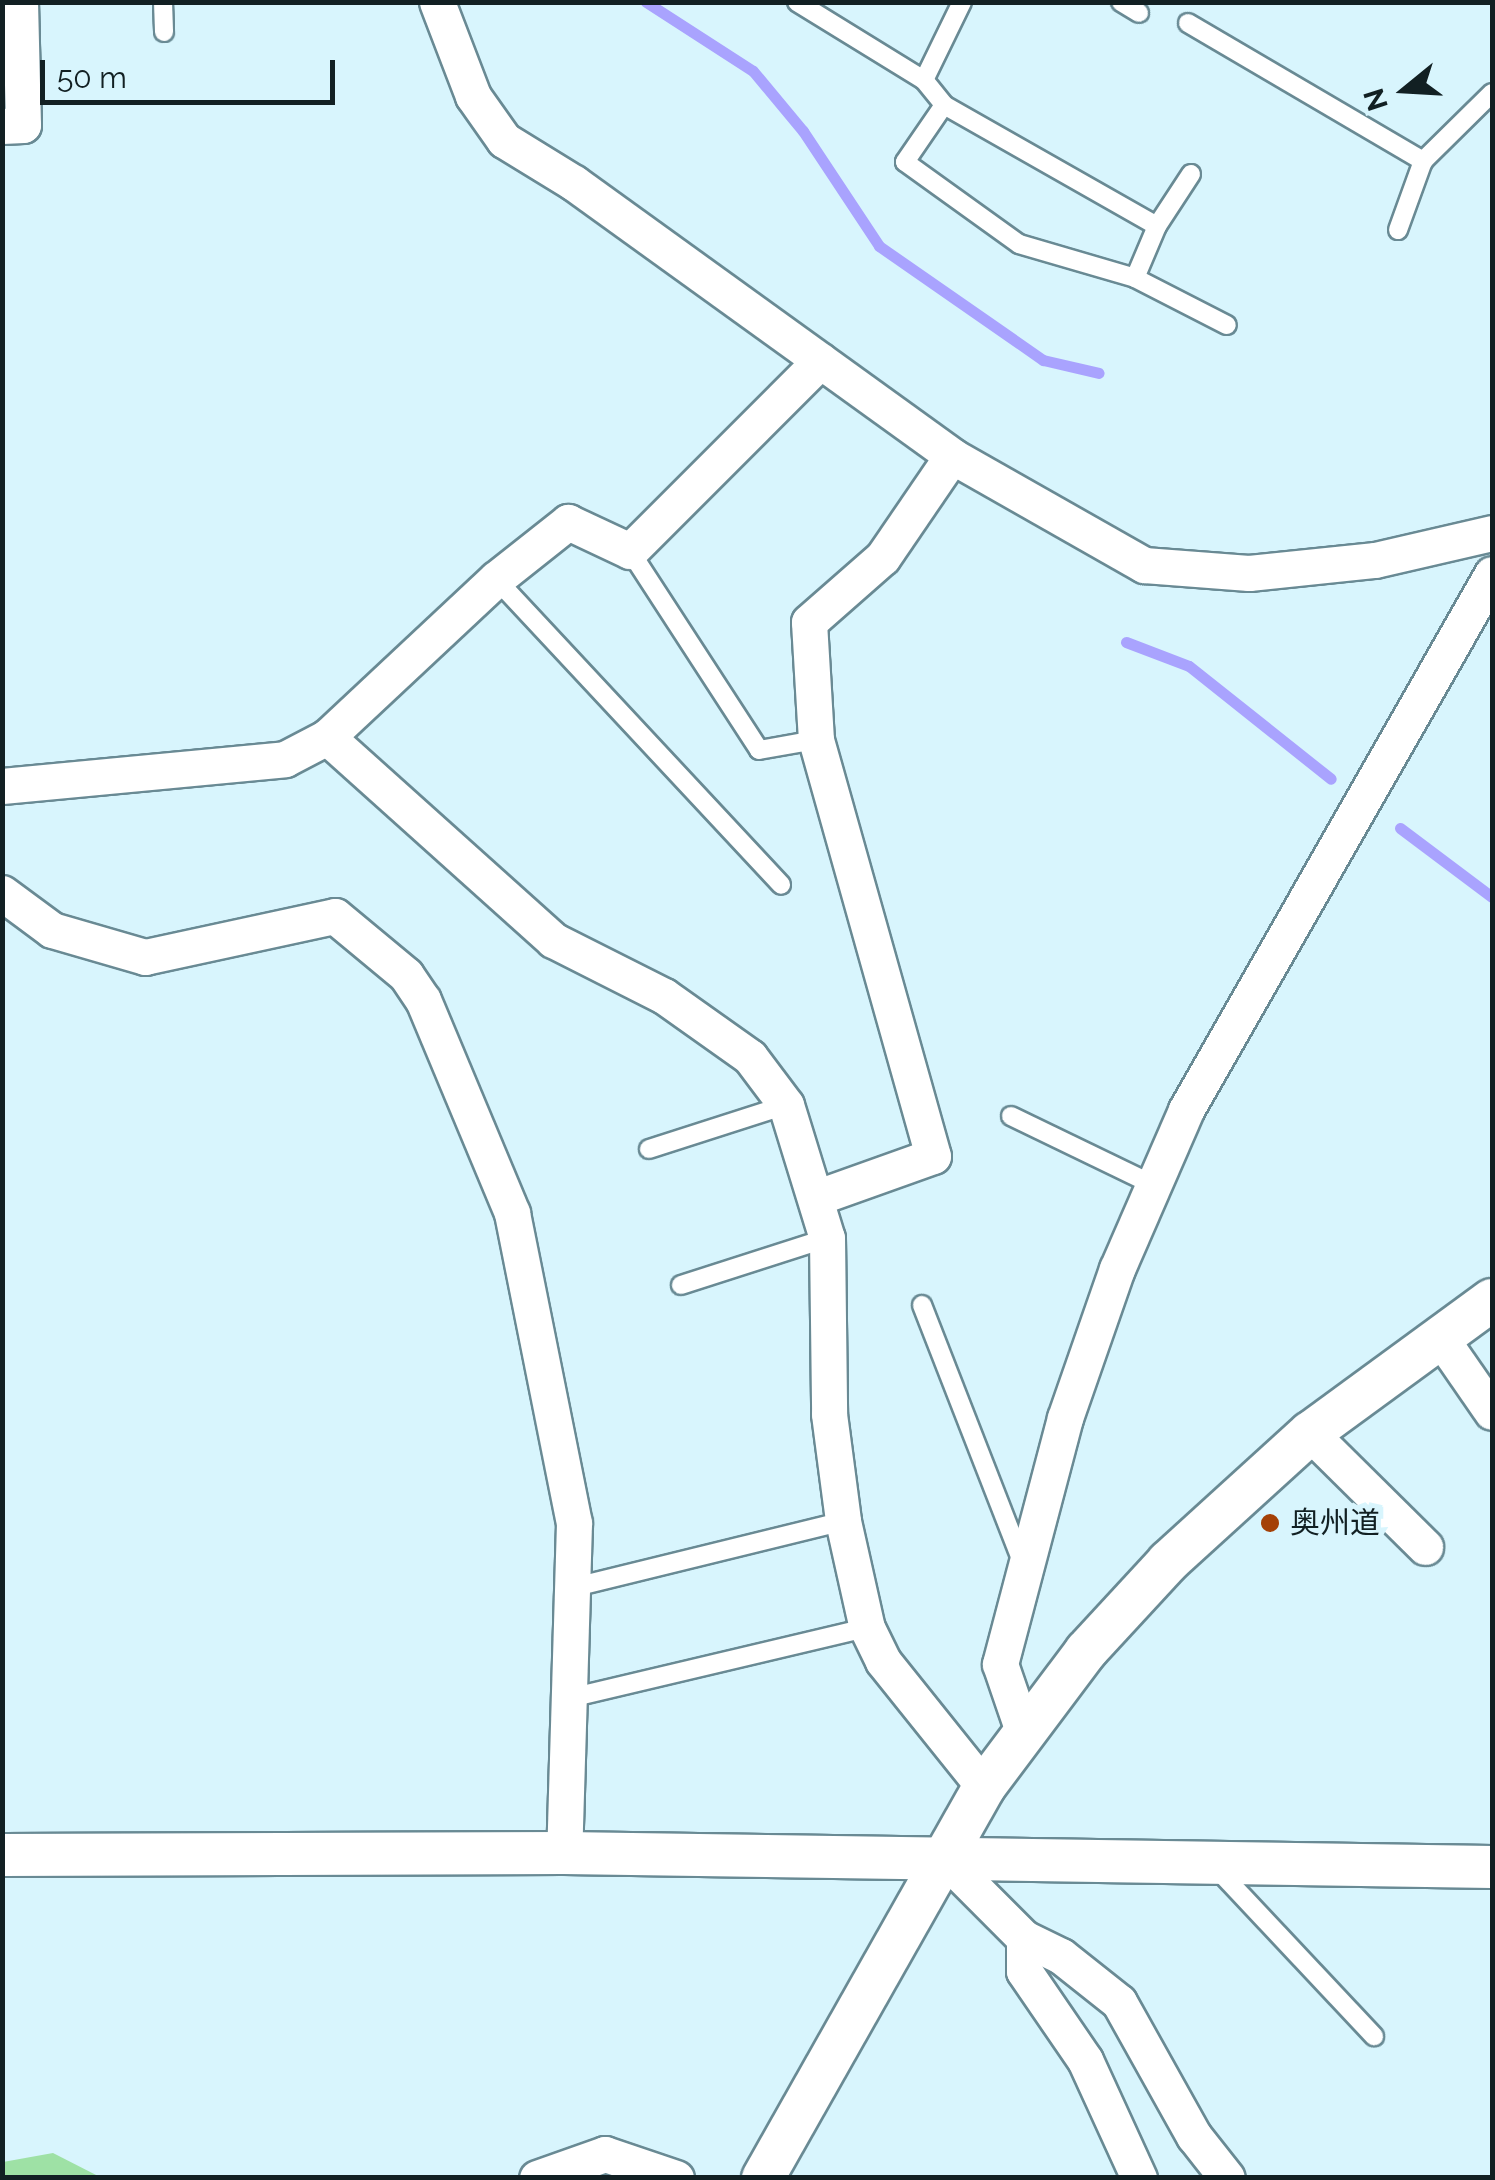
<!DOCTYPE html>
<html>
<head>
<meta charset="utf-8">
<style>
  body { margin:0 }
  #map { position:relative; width:1495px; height:2180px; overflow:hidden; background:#d8f5fd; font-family:Raleway,"Noto Sans JP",sans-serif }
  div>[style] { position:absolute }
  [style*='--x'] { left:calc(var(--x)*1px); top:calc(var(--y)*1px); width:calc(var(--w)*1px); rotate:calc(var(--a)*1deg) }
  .green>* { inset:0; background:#9ee1a5 }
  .stream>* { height:11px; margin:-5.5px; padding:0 5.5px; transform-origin:5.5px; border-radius:5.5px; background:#a9a3fe }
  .roads { filter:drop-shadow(2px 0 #698a94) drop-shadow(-2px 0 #698a94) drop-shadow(0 2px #698a94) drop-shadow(0 -2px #698a94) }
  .service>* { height:18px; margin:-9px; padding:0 9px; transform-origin:9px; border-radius:9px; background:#fff }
  .minor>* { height:35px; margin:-17.5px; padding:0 17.5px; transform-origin:17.5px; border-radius:17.5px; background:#fff }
  .tertiary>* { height:42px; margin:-21px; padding:0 21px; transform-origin:21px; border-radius:21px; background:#fff }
  .dots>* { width:28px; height:28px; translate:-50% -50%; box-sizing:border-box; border:5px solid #d8f5fd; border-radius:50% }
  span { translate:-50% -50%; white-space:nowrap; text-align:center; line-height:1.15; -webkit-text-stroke:10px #d8f5fd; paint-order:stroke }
  .poi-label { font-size:30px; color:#122023 }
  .left { translate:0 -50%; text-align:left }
  .frame { position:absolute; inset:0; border:5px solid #122023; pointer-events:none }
  .north { position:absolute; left:1355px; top:40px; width:100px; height:100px; -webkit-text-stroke:8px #d8f5fd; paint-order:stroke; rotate:252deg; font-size:28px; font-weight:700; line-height:40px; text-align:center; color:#122023 }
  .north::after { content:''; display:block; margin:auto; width:35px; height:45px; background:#122023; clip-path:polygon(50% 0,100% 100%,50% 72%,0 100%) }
  .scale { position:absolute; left:40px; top:60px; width:295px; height:45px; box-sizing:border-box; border:5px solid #122023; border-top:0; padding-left:12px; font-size:30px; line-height:35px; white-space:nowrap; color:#122023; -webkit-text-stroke:8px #d8f5fd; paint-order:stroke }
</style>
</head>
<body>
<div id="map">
  <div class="green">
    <div style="clip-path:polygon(53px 2153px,100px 2177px,3px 2177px,3px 2162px)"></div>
  </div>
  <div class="stream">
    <div style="--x:646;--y:2;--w:127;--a:32.8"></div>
    <div style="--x:753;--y:71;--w:78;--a:50.2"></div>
    <div style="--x:803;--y:131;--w:138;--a:56.5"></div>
    <div style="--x:879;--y:246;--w:200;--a:34.8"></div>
    <div style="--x:1043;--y:360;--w:57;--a:13.1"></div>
    <div style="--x:1126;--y:642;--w:67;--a:20.9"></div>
    <div style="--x:1189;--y:666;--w:181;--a:38.5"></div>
    <div style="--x:1400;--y:828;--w:115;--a:36.9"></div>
  </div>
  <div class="roads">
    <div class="service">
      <div style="--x:163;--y:2;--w:30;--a:88"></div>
      <div style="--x:797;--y:2;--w:149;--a:31.6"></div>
      <div style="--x:924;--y:80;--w:32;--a:51"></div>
      <div style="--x:944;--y:105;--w:245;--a:29.6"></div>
      <div style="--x:1121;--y:2;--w:21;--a:31"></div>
      <div style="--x:1188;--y:23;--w:273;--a:30.4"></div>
      <div style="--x:924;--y:80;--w:87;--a:-64"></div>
      <div style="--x:944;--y:105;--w:69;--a:124.4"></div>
      <div style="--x:905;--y:162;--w:140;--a:35.7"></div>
      <div style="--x:1019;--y:244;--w:121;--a:16.3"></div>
      <div style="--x:1135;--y:278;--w:103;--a:27.1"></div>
      <div style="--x:1398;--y:230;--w:73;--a:-70.1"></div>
      <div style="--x:1423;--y:161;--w:97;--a:-44.6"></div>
      <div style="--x:1135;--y:278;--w:56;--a:-67.1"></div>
      <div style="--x:1157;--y:226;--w:62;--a:-56.8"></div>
      <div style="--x:630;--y:551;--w:237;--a:57"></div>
      <div style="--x:759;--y:750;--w:58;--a:-10"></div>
      <div style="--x:496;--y:579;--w:418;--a:47"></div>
      <div style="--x:1011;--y:1116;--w:159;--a:25.8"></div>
      <div style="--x:649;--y:1149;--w:144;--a:-17.8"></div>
      <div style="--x:681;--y:1285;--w:153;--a:-17.8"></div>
      <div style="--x:922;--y:1305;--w:276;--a:68.7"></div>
      <div style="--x:575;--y:1587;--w:276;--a:-13.8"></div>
      <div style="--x:570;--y:1698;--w:305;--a:-13.3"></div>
      <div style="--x:1216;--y:1868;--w:231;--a:46.8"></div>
    </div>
    <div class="minor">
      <div style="--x:437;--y:2;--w:101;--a:69"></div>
      <div style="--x:473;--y:96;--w:54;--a:54.8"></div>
      <div style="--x:504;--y:140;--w:82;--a:31.6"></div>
      <div style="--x:574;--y:183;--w:466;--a:35.8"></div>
      <div style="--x:952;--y:456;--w:221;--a:29.6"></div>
      <div style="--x:1144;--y:565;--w:105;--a:4.4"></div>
      <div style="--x:1249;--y:573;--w:127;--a:-5.9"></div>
      <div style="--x:1375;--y:560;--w:120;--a:-13"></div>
      <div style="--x:2;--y:126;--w:21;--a:-3"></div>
      <div style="--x:23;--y:125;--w:123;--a:-91.4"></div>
      <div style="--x:327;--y:737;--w:304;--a:41.9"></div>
      <div style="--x:553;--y:940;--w:124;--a:26.8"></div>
      <div style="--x:664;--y:996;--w:105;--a:35.3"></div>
      <div style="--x:750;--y:1057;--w:60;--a:53.1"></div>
      <div style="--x:786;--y:1105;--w:139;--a:72.9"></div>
      <div style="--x:827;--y:1238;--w:176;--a:89.3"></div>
      <div style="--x:829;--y:1414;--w:108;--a:82.5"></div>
      <div style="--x:843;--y:1521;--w:110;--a:77.4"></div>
      <div style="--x:867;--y:1628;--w:37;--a:64"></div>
      <div style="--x:883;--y:1661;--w:161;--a:51.3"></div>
      <div style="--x:2;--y:786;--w:284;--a:-5.4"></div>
      <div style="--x:285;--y:759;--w:47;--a:-27.6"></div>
      <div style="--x:327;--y:737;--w:231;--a:-43.1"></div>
      <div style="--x:496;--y:579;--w:92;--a:-38.4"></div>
      <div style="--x:568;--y:522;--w:68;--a:25.1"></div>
      <div style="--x:630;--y:551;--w:269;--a:-45"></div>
      <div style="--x:2;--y:893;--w:62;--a:36.5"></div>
      <div style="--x:52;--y:930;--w:97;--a:16.2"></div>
      <div style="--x:145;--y:957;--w:194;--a:-12.2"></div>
      <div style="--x:335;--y:916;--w:92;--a:39.7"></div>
      <div style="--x:406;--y:975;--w:30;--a:56"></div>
      <div style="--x:423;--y:1000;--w:231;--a:67.3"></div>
      <div style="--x:512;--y:1213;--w:316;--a:78.7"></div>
      <div style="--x:574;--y:1523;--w:330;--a:91.7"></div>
      <div style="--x:818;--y:1197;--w:122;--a:-19.6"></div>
      <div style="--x:933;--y:1156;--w:432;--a:-105.7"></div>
      <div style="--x:816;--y:740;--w:118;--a:-93.4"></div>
      <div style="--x:809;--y:622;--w:98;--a:-41.3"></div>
      <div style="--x:883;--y:557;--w:122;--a:-55.7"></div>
      <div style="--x:1440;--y:1337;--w:91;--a:55.3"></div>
      <div style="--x:1310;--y:1433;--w:162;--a:44.7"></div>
      <div style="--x:1023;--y:1731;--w:71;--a:-108.9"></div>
      <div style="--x:1000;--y:1664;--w:254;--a:-75.2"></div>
      <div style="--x:1065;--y:1418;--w:158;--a:-70.8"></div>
      <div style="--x:1117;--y:1269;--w:173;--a:-66.5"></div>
      <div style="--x:1186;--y:1110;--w:617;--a:-60.28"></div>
      <div style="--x:942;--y:1856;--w:116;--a:45"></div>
      <div style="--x:1024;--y:1938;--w:41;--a:25.9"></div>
      <div style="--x:1061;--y:1956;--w:74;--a:38.4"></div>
      <div style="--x:1119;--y:2002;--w:154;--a:60.8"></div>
      <div style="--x:1194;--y:2136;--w:53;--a:51.8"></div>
      <div style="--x:1024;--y:1938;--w:33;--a:90"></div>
      <div style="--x:1024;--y:1971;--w:108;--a:55.6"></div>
      <div style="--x:1085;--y:2060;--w:130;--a:65.4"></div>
      <div style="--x:537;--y:2178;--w:72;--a:-19.4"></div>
      <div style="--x:605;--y:2154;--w:75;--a:18.7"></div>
    </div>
    <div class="tertiary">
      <div style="--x:2;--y:1855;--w:562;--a:-0.2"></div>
      <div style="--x:564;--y:1853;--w:928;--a:0.86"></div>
      <div style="--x:763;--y:2178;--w:449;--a:-60.5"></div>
      <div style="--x:984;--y:1787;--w:170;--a:-53.1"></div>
      <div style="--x:1086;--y:1651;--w:121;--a:-47.3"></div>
      <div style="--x:1168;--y:1562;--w:192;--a:-42.3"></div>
      <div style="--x:1310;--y:1433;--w:225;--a:-36.2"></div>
    </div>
  </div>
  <div class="dots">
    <div style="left:1270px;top:1523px;background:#a44107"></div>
  </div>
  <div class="poi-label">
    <span class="left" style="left:1290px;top:1523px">奥州道</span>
  </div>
  <div class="frame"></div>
  <div class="north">N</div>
  <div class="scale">50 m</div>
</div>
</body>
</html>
